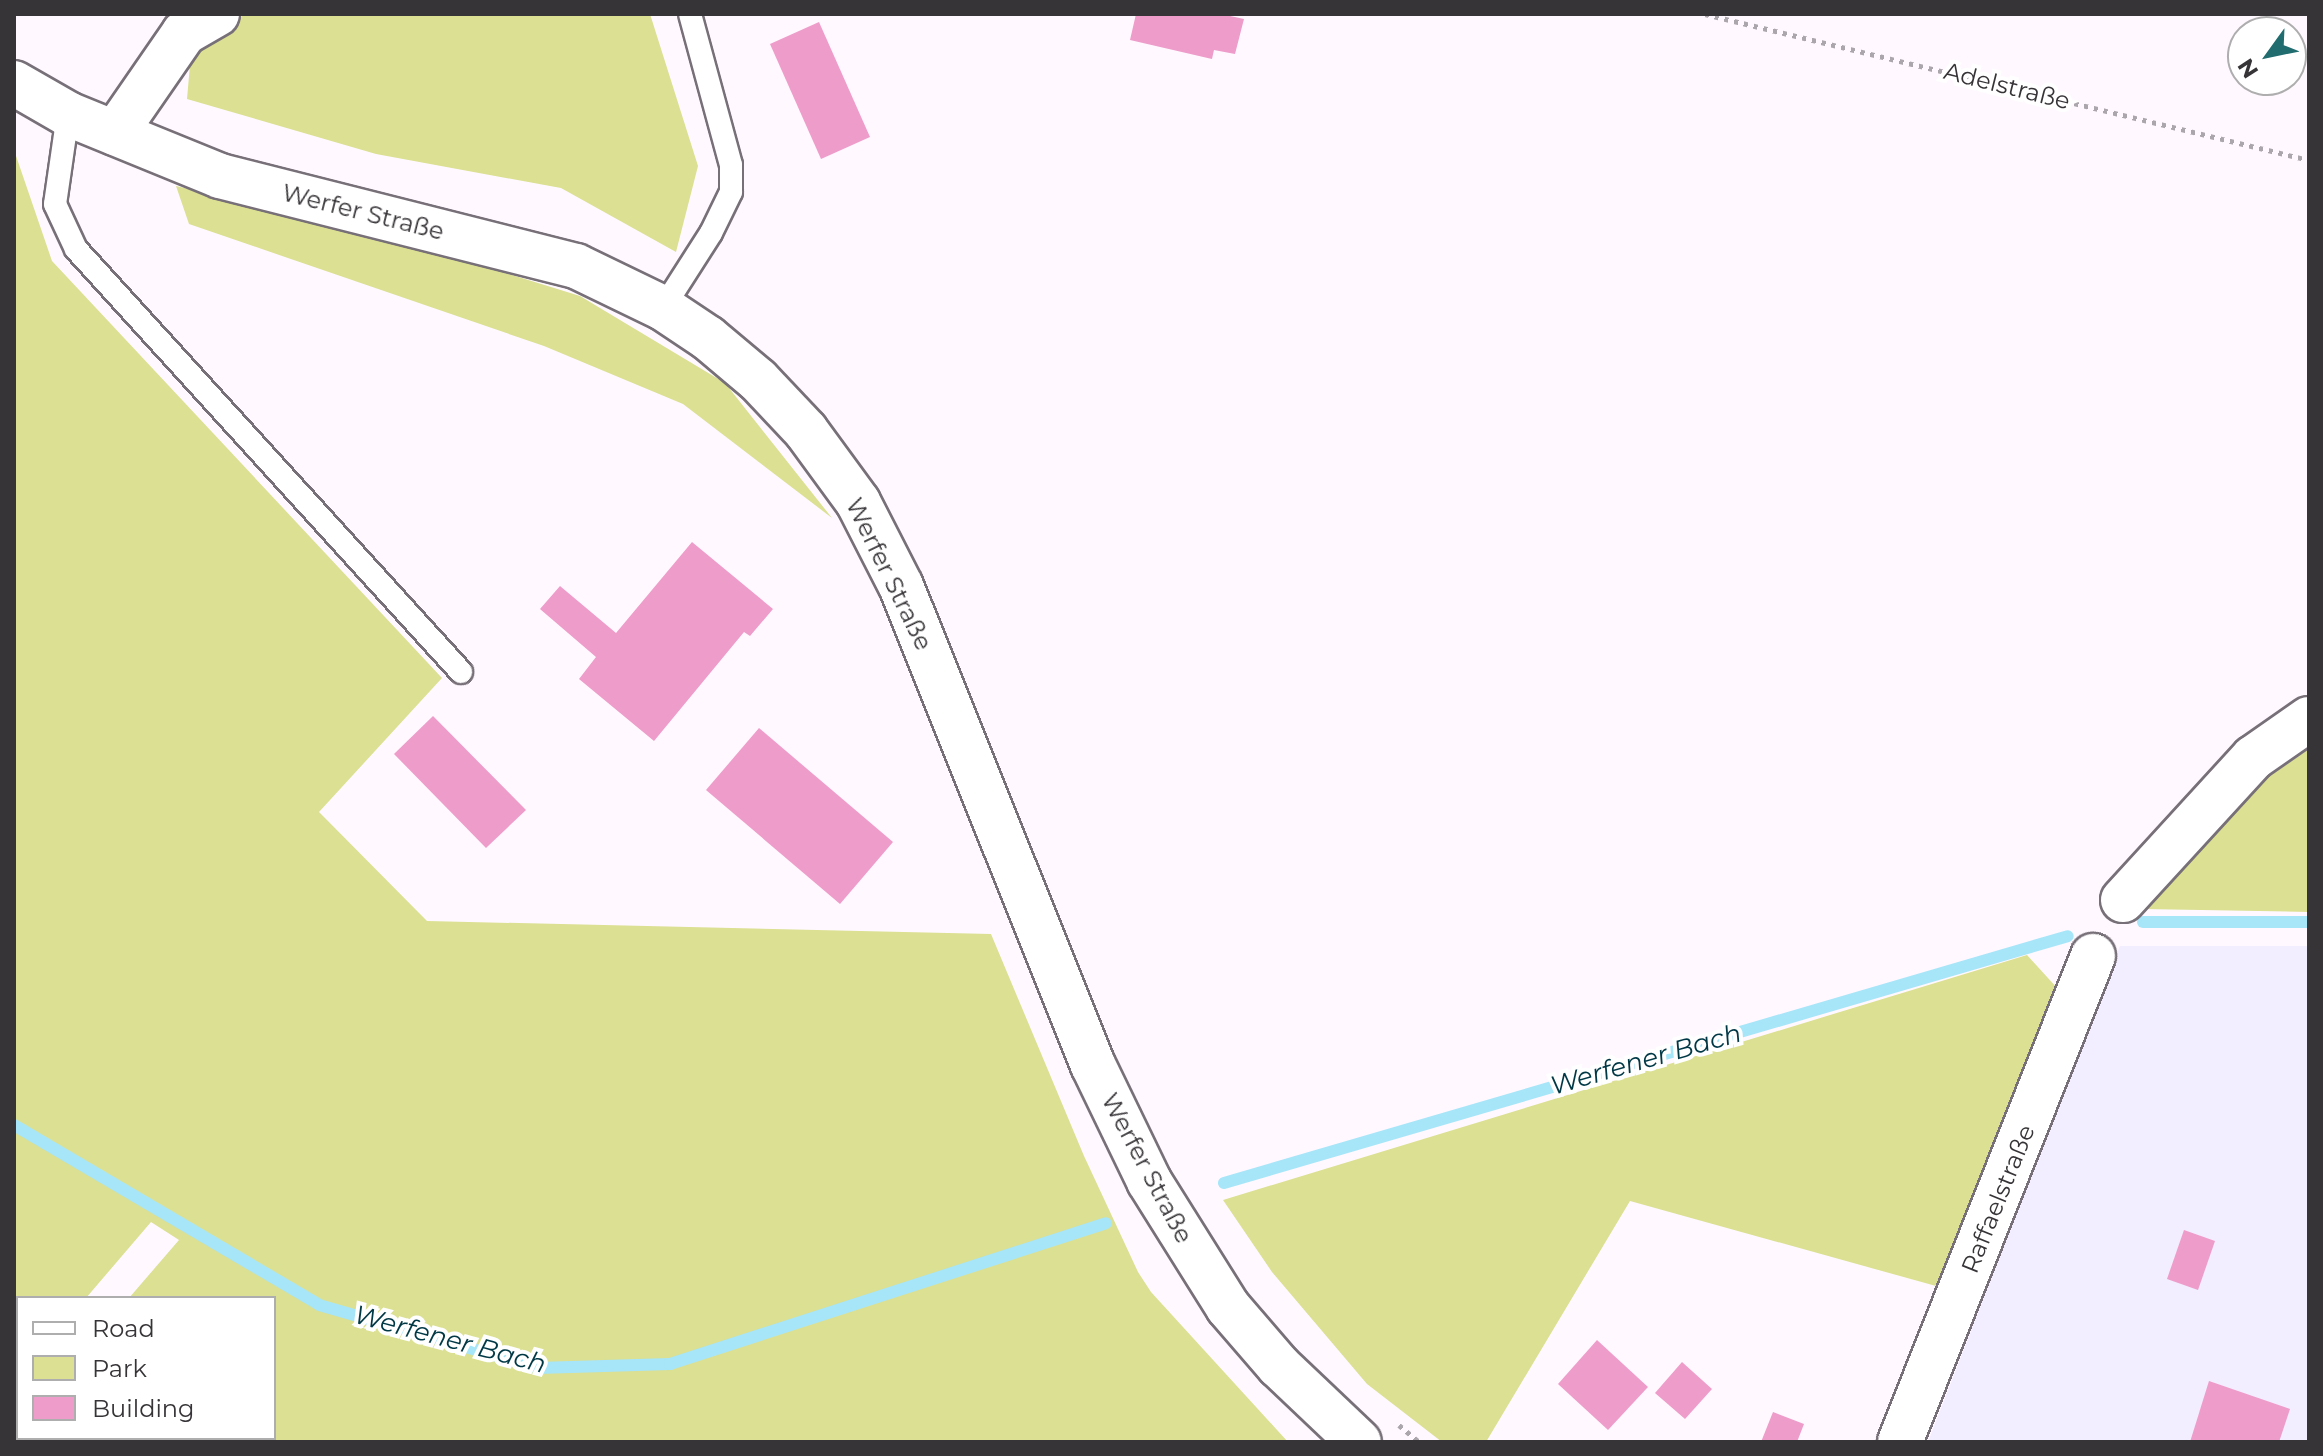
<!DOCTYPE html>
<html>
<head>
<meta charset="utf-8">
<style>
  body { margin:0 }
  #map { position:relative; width:2323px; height:1456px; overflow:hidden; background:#fff8ff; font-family:Montserrat,sans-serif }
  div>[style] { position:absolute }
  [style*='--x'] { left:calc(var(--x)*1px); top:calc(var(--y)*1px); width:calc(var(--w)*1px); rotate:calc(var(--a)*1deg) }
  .industrial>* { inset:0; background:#f2edff }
  .green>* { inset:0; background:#dbe092 }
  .stream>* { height:12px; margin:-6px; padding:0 6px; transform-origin:6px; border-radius:6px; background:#a7e5f9 }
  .building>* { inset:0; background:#ee9cca }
  .path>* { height:5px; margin-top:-2.5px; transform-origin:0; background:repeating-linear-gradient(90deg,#aba6ab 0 4px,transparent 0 10px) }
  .roads { filter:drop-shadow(2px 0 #787078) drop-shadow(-2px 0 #787078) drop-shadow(0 2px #787078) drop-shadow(0 -2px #787078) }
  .service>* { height:22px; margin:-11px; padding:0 11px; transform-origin:11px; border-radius:11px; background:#fff }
  .minor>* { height:44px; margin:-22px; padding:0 22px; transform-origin:22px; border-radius:22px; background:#fff }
  .tertiary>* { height:44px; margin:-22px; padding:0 22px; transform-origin:22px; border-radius:22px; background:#fff }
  span { translate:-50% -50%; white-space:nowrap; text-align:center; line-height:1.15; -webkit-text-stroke:8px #fff; paint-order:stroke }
  .street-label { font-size:24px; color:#373437 }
  .water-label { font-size:26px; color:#003846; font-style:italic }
  .frame { position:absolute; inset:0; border:16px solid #373437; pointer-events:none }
  .legend { position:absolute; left:16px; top:1296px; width:260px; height:144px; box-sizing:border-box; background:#fff; border:2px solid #afaeaf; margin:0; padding:10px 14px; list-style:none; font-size:24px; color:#373437 }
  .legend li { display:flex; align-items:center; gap:16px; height:40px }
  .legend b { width:40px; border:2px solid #afaeaf }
  .north { position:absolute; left:2227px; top:16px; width:80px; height:80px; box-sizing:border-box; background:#fff; border:2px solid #afaeaf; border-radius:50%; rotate:237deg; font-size:22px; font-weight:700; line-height:32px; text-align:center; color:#373437 }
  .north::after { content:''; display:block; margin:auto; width:28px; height:36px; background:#206c6e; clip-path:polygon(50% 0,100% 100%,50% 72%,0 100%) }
</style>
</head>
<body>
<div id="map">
  <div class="industrial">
    <div style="clip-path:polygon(2120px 946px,2309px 946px,2309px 1442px,1928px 1442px)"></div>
  </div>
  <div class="green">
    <div style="clip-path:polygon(246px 14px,650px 14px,698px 166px,676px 252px,561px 188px,376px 154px,187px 99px,192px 42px)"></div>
    <div style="clip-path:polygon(14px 150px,52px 261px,442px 678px,319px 812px,427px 921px,991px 934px,1084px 1156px,1138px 1272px,1151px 1292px,1288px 1442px,14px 1442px,18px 1427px,18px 1438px,274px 1438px,274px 1298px,129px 1298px,179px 1240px,151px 1222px,86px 1298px,18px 1298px,18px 1377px,14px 1382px)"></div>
    <div style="clip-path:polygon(176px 186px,375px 233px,580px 296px,725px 383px,832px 518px,683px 404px,544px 346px,189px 224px)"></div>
    <div style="clip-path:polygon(2309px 749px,2309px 912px,2143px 909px,2230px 803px)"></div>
    <div style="clip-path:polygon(2027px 955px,2058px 989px,1936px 1286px,1630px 1201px,1486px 1442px,1442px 1442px,1367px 1384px,1272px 1272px,1223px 1200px)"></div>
  </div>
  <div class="stream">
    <div style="--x:2143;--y:922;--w:166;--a:0"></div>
    <div style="--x:14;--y:1125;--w:354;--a:30.5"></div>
    <div style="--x:319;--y:1305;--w:228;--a:16"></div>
    <div style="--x:538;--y:1368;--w:132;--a:-1.7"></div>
    <div style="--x:670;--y:1364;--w:458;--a:-17.9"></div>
    <div style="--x:1224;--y:1183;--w:879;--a:-16.31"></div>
  </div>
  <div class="building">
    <div style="clip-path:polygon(1136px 14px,1221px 14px,1244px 19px,1235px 54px,1214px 50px,1212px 59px,1130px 40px)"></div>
    <div style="clip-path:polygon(819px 22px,870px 137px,821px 159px,770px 44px)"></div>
    <div style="clip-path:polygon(692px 542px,773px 609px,750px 636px,744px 632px,654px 741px,579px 679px,596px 657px,540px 609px,560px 586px,616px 633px)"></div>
    <div style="clip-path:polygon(433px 716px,526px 810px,486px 848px,394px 754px)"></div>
    <div style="clip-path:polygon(759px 728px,893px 842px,840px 904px,706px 790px)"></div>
    <div style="clip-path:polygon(2184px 1230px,2215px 1241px,2198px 1290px,2167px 1279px)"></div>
    <div style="clip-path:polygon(1597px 1340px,1648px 1387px,1608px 1430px,1558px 1384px)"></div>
    <div style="clip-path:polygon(1682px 1362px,1712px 1389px,1685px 1419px,1655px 1393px)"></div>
    <div style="clip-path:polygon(2209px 1381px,2290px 1409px,2279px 1442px,2190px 1442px)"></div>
    <div style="clip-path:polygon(1773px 1412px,1804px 1424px,1797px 1442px,1761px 1442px)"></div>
  </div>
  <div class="path">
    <div style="--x:1705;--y:14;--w:621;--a:13.59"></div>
    <div style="--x:1399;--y:1425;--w:26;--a:40"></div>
  </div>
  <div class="roads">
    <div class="service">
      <div style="--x:68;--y:114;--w:91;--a:98.2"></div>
      <div style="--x:55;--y:204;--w:50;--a:65"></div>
      <div style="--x:76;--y:249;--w:572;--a:47.69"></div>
      <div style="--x:663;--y:308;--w:89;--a:-57.4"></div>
      <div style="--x:711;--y:233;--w:46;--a:-64"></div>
      <div style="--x:731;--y:192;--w:27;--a:-90"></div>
      <div style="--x:731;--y:165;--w:156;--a:-105.2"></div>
    </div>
    <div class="minor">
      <div style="--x:115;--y:133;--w:121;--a:-55.4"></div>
      <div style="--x:184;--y:33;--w:38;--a:-30"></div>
      <div style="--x:2123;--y:900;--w:193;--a:-47.5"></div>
      <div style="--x:2253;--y:758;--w:68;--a:-34.9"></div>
      <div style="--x:1900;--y:1442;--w:523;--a:-68.34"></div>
    </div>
    <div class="tertiary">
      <div style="--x:14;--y:83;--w:62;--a:29.9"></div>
      <div style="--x:68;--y:114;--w:164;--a:22.2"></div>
      <div style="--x:220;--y:176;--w:367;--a:14.2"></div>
      <div style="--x:576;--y:266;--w:97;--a:25.8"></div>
      <div style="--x:663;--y:308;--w:54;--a:33.7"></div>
      <div style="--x:708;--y:338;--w:65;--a:40"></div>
      <div style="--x:758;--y:380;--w:70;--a:46.7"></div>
      <div style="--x:806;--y:431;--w:88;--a:53.8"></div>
      <div style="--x:858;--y:502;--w:94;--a:62.9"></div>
      <div style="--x:901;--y:586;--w:516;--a:68.16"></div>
      <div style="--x:1093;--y:1065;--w:129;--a:64.2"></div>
      <div style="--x:1149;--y:1181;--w:149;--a:57.9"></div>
      <div style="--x:1228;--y:1307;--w:78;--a:49.2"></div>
      <div style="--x:1279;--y:1366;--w:110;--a:43.5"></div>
    </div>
  </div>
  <div class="street-label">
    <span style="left:2007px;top:86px;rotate:14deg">Adelstraße</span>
    <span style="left:363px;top:212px;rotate:14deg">Werfer Straße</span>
    <span style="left:889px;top:574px;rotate:64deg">Werfer Straße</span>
    <span style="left:1147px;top:1168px;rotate:62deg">Werfer Straße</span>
    <span style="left:1998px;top:1199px;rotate:-68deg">Raffaelstraße</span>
  </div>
  <div class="water-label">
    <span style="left:1646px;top:1060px;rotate:-16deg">Werfener Bach</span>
    <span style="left:450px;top:1340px;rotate:15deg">Werfener Bach</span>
  </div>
  <div class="frame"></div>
  <ul class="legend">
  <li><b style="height:10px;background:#fff"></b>Road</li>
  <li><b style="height:22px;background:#dbe092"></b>Park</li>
  <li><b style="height:22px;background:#ee9cca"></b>Building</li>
  </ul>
  <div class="north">N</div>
</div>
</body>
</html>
